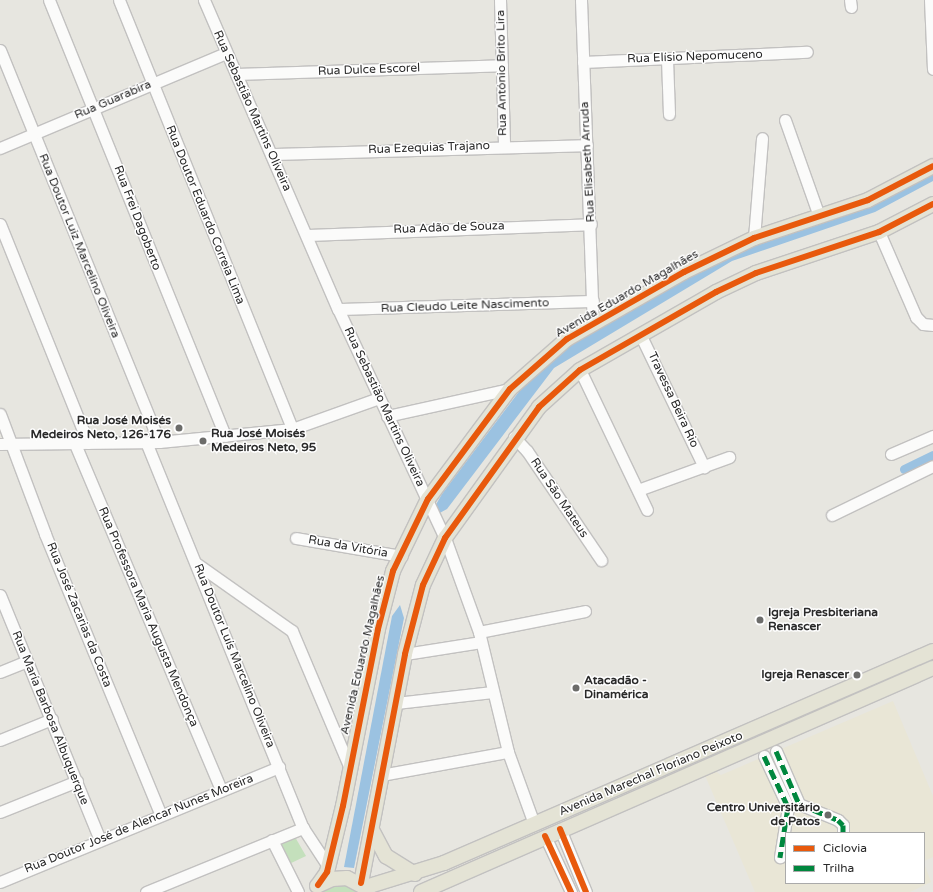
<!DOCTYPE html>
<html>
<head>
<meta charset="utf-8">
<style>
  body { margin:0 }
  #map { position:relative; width:933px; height:892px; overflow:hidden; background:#e7e6e0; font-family:"Varela Round",sans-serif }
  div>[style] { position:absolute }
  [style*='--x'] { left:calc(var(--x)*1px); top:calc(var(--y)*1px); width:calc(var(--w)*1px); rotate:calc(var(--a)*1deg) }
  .education>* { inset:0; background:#e9e6d6 }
  .green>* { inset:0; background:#c4e0bc }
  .water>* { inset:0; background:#9bc2e1 }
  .canal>* { height:9px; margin:-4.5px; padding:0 4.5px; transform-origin:4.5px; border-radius:4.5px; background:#9bc2e1 }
  .roads { filter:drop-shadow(1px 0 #c2c1c0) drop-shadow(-1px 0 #c2c1c0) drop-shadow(0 1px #c2c1c0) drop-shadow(0 -1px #c2c1c0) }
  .minor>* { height:11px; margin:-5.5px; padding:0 5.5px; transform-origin:5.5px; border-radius:5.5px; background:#fbfbfa }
  .major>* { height:14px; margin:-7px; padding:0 7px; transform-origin:7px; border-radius:7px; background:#e4e3d5 }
  .quiet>* { height:5px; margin-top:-2.5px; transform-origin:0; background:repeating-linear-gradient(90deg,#00873e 0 10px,transparent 0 15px) }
  .cycleway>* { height:6px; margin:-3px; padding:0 3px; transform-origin:3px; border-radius:3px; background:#e8590c }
  .dots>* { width:11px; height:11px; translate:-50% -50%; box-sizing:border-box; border:2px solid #fff; border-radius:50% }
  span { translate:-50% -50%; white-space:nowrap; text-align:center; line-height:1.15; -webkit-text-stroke:3px #fff; paint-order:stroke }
  .street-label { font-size:12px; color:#2a2a2a }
  .poi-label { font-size:12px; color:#2a2a2a; font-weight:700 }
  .right { translate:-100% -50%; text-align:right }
  .left { translate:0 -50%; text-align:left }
  .legend { position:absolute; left:785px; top:832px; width:140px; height:52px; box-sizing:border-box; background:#fff; border:1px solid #aaa; margin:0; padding:5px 7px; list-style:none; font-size:12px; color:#2a2a2a }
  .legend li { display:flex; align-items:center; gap:8px; height:20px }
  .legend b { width:20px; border:1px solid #aaa }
</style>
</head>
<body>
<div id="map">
  <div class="education">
    <div style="clip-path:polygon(893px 701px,933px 796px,933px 857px,924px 861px,924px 833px,786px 833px,786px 883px,924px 883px,924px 863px,931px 882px,910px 892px,755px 892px,704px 773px,712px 769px,721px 775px)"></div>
  </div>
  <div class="green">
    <div style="clip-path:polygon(295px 837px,306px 856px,289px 864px,279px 844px)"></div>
    <div style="clip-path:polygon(338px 880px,368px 892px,315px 892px)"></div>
  </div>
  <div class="water">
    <div style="clip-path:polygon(933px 172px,933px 181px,875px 212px,732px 261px,554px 368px,447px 509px,436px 515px,434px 508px,442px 494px,542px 361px,725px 254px)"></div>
    <div style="clip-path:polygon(400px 605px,404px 618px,354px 868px,344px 867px,392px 616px)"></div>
  </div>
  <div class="canal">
    <div style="--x:904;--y:469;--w:32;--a:-26"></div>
  </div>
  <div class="roads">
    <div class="minor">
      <div style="--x:49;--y:0;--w:470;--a:68"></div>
      <div style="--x:119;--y:0;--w:463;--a:68"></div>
      <div style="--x:204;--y:0;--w:337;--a:66.6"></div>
      <div style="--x:338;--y:309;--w:253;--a:65"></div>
      <div style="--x:445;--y:538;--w:100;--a:70.1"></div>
      <div style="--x:479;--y:632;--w:123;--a:76.4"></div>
      <div style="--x:508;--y:752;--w:77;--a:70.1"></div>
      <div style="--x:500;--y:0;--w:145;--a:88.4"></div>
      <div style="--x:581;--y:0;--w:324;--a:87.9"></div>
      <div style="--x:850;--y:0;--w:7;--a:82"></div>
      <div style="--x:930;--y:0;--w:69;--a:87.5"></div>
      <div style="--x:0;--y:50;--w:423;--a:67.9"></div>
      <div style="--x:667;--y:59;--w:55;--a:87.9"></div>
      <div style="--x:583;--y:62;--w:224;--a:-2.6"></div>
      <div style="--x:236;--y:74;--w:266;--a:-1.9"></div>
      <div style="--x:785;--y:120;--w:102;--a:70.5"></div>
      <div style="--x:0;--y:148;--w:245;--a:-22.8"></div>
      <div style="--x:271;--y:154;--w:316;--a:-1.6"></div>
      <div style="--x:0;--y:224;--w:236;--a:68.1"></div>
      <div style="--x:879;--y:232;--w:93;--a:66.5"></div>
      <div style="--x:916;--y:317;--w:10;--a:45"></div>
      <div style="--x:923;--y:324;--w:10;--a:6"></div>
      <div style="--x:307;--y:235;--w:284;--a:-2.2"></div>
      <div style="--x:754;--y:238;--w:100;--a:-85.4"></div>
      <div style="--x:338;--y:309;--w:255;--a:-1.8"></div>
      <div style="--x:640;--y:334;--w:148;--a:64.3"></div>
      <div style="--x:580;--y:370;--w:155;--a:64.4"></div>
      <div style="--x:0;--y:414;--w:128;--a:69.4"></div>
      <div style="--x:45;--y:534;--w:304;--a:67.6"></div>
      <div style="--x:387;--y:416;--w:126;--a:-12.4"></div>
      <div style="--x:514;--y:437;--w:19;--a:47"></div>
      <div style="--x:527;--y:451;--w:132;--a:55.8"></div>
      <div style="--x:146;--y:442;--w:417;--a:67.9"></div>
      <div style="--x:303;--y:828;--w:45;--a:56.7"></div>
      <div style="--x:0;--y:444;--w:159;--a:-0.7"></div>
      <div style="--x:159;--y:442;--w:134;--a:-5.6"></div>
      <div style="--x:292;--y:429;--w:92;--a:-19.6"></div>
      <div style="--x:75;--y:444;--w:376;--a:67.1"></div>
      <div style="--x:891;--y:454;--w:46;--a:-23.2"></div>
      <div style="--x:638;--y:490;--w:97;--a:-19.9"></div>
      <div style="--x:832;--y:515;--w:112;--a:-25.9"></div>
      <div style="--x:296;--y:538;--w:107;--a:9.7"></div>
      <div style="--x:197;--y:564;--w:116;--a:35.2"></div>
      <div style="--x:292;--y:631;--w:147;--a:67.1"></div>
      <div style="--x:0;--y:595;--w:265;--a:67.8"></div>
      <div style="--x:479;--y:632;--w:108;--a:-11.2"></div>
      <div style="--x:405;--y:654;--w:77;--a:-9"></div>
      <div style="--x:0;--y:672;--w:29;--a:-22"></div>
      <div style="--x:396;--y:703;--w:97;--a:-6.5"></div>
      <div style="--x:0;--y:740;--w:56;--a:-22"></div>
      <div style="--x:776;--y:751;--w:58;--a:66.5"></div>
      <div style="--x:799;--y:804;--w:42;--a:22.3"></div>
      <div style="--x:838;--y:820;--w:7;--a:45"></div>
      <div style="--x:843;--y:825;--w:8;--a:90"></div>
      <div style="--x:764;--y:756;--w:56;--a:64.8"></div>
      <div style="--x:788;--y:807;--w:51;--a:99.1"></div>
      <div style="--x:381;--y:775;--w:129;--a:-10.3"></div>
      <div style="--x:0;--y:812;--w:83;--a:-21.9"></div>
      <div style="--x:560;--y:829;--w:68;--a:67.6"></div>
      <div style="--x:545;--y:836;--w:62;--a:65.1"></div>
      <div style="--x:272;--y:840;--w:58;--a:63.4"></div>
      <div style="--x:0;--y:882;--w:302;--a:-22.4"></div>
      <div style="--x:146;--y:892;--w:170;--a:-22.2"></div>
    </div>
    <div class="major">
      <div style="--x:372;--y:830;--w:30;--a:62"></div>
      <div style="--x:386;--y:856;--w:34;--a:32"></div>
      <div style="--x:361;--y:883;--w:233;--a:-79.1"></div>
      <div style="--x:405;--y:654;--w:71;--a:-75.4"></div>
      <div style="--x:423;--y:585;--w:52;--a:-64.9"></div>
      <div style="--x:445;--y:538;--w:161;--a:-54.3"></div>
      <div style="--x:539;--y:407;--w:55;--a:-42.1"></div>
      <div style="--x:580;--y:370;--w:157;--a:-29.8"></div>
      <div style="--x:716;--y:292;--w:44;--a:-25.4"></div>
      <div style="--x:756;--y:273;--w:130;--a:-18.4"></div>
      <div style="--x:879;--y:232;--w:61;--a:-27.4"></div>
      <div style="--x:318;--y:885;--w:16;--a:-55"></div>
      <div style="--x:327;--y:872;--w:68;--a:-76.4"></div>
      <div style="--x:343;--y:806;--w:180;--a:-78.8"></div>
      <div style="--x:378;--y:629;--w:60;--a:-75.5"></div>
      <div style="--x:393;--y:571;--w:80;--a:-64.1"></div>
      <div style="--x:428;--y:499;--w:137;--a:-53.3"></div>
      <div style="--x:510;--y:389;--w:76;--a:-41.3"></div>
      <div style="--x:567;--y:339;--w:135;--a:-29.8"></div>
      <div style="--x:684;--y:272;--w:78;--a:-25.9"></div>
      <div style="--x:754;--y:238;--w:120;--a:-18.4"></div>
      <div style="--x:868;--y:200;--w:73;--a:-27.6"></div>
      <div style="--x:317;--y:886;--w:17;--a:-25"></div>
      <div style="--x:332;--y:879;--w:15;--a:-4"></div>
      <div style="--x:347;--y:878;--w:24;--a:28"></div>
      <div style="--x:366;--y:887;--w:82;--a:-17.1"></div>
      <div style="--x:444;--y:863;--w:533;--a:-23.44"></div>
      <div style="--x:421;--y:892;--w:559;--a:-23.63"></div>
    </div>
  </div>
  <div class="quiet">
    <div style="--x:776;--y:751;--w:58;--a:66.5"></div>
    <div style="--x:799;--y:804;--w:42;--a:22.3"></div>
    <div style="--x:838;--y:820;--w:7;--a:45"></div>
    <div style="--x:843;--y:825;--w:8;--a:90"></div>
    <div style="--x:764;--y:756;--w:56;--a:64.8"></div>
    <div style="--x:788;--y:807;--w:51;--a:99.1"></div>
  </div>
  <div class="cycleway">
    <div style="--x:560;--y:829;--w:68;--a:67.6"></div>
    <div style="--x:545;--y:836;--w:62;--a:65.1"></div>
    <div style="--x:361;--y:883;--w:233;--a:-79.1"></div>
    <div style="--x:405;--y:654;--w:71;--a:-75.4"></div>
    <div style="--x:423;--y:585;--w:52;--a:-64.9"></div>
    <div style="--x:445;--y:538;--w:161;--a:-54.3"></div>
    <div style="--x:539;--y:407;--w:55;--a:-42.1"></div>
    <div style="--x:580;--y:370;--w:157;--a:-29.8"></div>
    <div style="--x:716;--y:292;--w:44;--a:-25.4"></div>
    <div style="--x:756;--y:273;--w:130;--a:-18.4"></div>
    <div style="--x:879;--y:232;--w:61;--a:-27.4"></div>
    <div style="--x:318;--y:885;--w:16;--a:-55"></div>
    <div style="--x:327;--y:872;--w:68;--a:-76.4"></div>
    <div style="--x:343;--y:806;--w:180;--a:-78.8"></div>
    <div style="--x:378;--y:629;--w:60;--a:-75.5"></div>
    <div style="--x:393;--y:571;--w:80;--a:-64.1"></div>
    <div style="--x:428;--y:499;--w:137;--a:-53.3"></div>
    <div style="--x:510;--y:389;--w:76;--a:-41.3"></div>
    <div style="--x:567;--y:339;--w:135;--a:-29.8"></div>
    <div style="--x:684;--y:272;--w:78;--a:-25.9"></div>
    <div style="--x:754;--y:238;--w:120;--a:-18.4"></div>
    <div style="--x:868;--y:200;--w:73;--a:-27.6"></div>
  </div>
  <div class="dots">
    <div style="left:179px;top:428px;background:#6c6c6a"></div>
    <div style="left:203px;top:441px;background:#6c6c6a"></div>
    <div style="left:760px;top:620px;background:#6c6c6a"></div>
    <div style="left:857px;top:675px;background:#6c6c6a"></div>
    <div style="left:576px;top:688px;background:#6c6c6a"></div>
    <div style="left:828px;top:815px;background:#6c6c6a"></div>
  </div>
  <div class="street-label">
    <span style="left:695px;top:57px;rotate:-2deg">Rua Elísio Nepomuceno</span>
    <span style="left:369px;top:70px;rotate:-2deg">Rua Dulce Escorel</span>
    <span style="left:502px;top:73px;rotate:-91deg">Rua António Brito Lira</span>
    <span style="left:113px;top:100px;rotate:-23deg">Rua Guarabira</span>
    <span style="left:252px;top:111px;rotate:66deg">Rua Sebastião Martins Oliveira</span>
    <span style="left:429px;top:148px;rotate:-2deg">Rua Ezequias Trajano</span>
    <span style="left:588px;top:162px;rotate:-93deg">Rua Elisabeth Arruda</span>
    <span style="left:205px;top:215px;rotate:68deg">Rua Doutor Eduardo Correia Lima</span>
    <span style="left:137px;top:218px;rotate:69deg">Rua Frei Dagoberto</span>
    <span style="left:449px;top:228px;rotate:-2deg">Rua Adão de Souza</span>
    <span style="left:79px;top:246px;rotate:68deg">Rua Doutor Luiz Marcelino Oliveira</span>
    <span style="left:627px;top:294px;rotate:-30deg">Avenida Eduardo Magalhães</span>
    <span style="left:465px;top:306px;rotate:-2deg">Rua Cleudo Leite Nascimento</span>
    <span style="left:673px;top:400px;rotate:65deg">Travessa Beira Rio</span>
    <span style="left:384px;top:407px;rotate:65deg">Rua Sebastião Martins Oliveira</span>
    <span style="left:559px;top:498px;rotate:56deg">Rua São Mateus</span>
    <span style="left:348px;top:547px;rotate:10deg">Rua da Vitória</span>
    <span style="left:79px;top:615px;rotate:68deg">Rua José Zacarias da Costa</span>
    <span style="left:148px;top:617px;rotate:67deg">Rua Professora Maria Augusta Mendonça</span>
    <span style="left:363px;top:655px;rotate:-77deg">Avenida Eduardo Magalhães</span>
    <span style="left:234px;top:656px;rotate:68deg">Rua Doutor Luís Marcelino Oliveira</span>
    <span style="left:50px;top:718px;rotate:68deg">Rua María Barbosa Albuquerque</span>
    <span style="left:651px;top:774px;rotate:-23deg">Avenida Marechal Floriano Peixoto</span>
    <span style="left:139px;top:824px;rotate:-22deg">Rua Doutor José de Alencar Nunes Moreira</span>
  </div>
  <div class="poi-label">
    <span class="right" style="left:171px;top:428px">Rua José Moisés<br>Medeiros Neto, 126-176</span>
    <span class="left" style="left:211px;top:441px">Rua José Moisés<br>Medeiros Neto, 95</span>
    <span class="left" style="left:768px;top:620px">Igreja Presbiteriana<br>Renascer</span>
    <span class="right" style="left:849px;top:675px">Igreja Renascer</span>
    <span class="left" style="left:584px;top:688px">Atacadão -<br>Dinamérica</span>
    <span class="right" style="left:820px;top:815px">Centro Universitário<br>de Patos</span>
  </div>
  <ul class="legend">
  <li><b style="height:5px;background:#e8590c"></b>Ciclovia</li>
  <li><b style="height:5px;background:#00873e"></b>Trilha</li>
  </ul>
</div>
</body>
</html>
